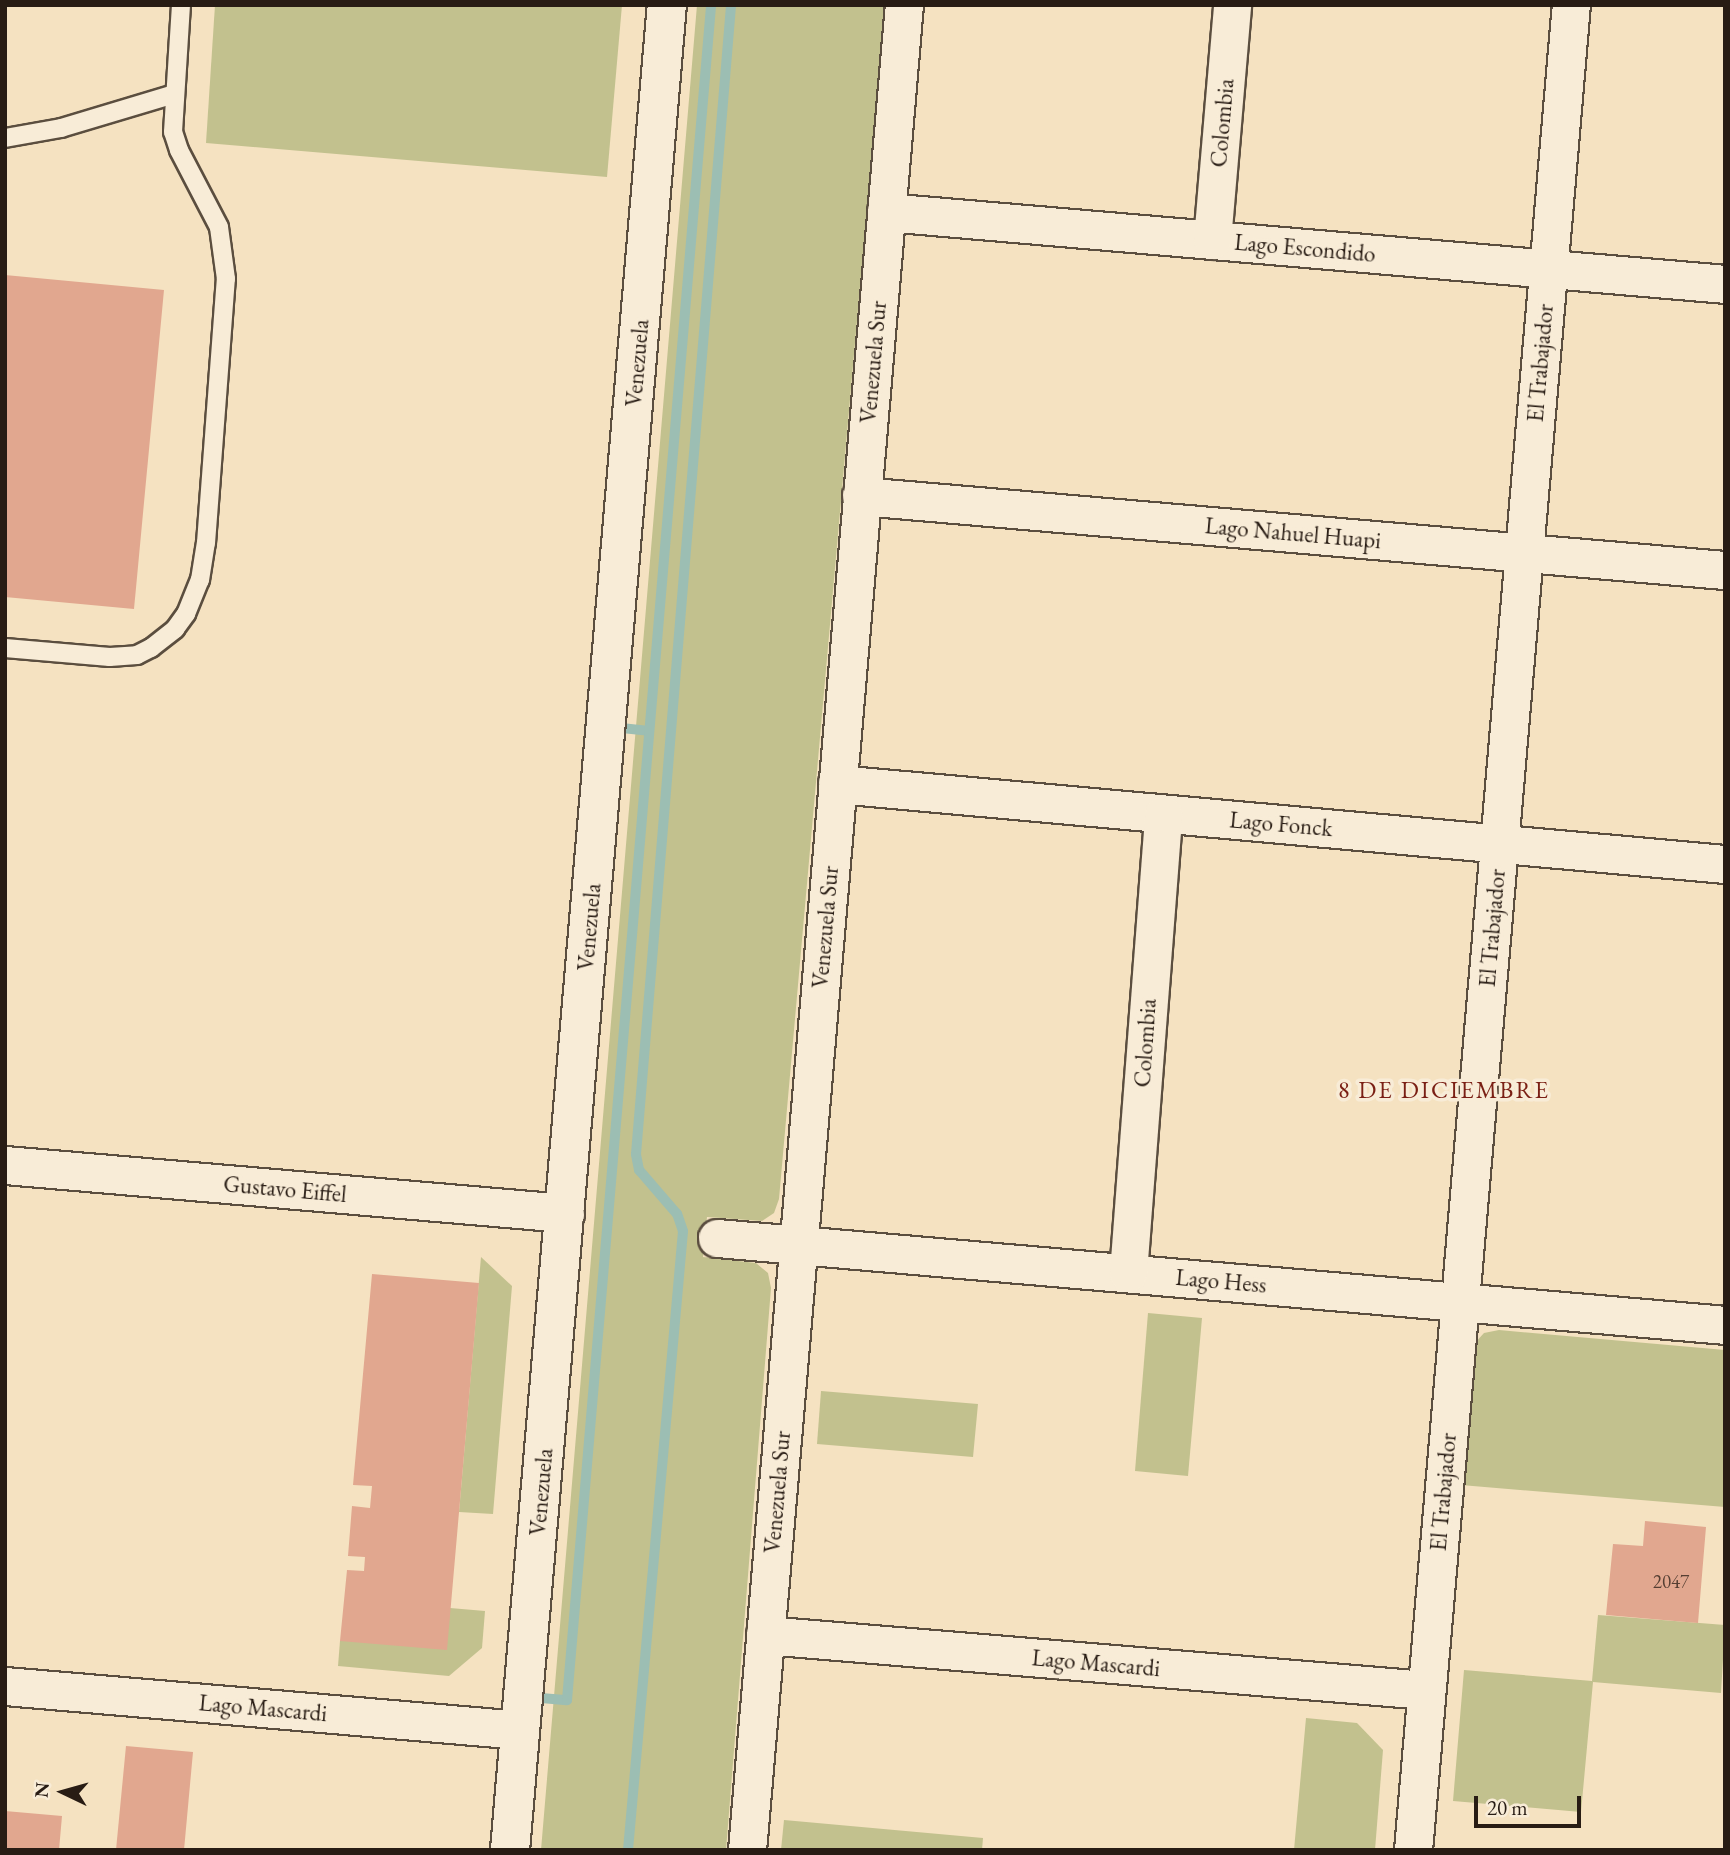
<!DOCTYPE html>
<html>
<head>
<meta charset="utf-8">
<style>
  body { margin:0 }
  #map { position:relative; width:1730px; height:1855px; overflow:hidden; background:#f5e2c1; font-family:"EB Garamond",serif }
  div>[style] { position:absolute }
  [style*='--x'] { left:calc(var(--x)*1px); top:calc(var(--y)*1px); width:calc(var(--w)*1px); rotate:calc(var(--a)*1deg) }
  .green>* { inset:0; background:#c2c18e }
  .stream>* { height:10px; margin:-5px; padding:0 5px; transform-origin:5px; border-radius:5px; background:#9cbeb3 }
  .building>* { inset:0; background:#e1a78f }
  .roads { filter:drop-shadow(2px 0 #5b4e3f) drop-shadow(-2px 0 #5b4e3f) drop-shadow(0 2px #5b4e3f) drop-shadow(0 -2px #5b4e3f) }
  .service>* { height:18px; margin:-9px; padding:0 9px; transform-origin:9px; border-radius:9px; background:#f8ecd7 }
  .minor>* { height:37px; margin:-18.5px; padding:0 18.5px; transform-origin:18.5px; border-radius:18.5px; background:#f8ecd7 }
  .tertiary>* { height:38px; margin:-19px; padding:0 19px; transform-origin:19px; border-radius:19px; background:#f8ecd7 }
  span { translate:-50% -50%; white-space:nowrap; text-align:center; line-height:1.15; -webkit-text-stroke:7px #f8ecd7; paint-order:stroke }
  .number-label { font-size:19px; color:#563f33 }
  .number-label span { -webkit-text-stroke-width:0 }
  .street-label { font-size:23px; color:#281c14 }
  .neighbourhood-label { font-size:24px; color:#7a1f14; letter-spacing:2px }
  .frame { position:absolute; inset:0; border:7px solid #281c14; pointer-events:none }
  .north { position:absolute; left:28px; top:1757px; width:70px; height:70px; -webkit-text-stroke:5px #f8ecd7; paint-order:stroke; rotate:275deg; font-size:19px; font-weight:700; line-height:28px; text-align:center; color:#281c14 }
  .north::after { content:''; display:block; margin:auto; width:24px; height:32px; background:#281c14; clip-path:polygon(50% 0,100% 100%,50% 72%,0 100%) }
  .scale { position:absolute; left:1474px; top:1796px; width:107px; height:32px; box-sizing:border-box; border:4px solid #281c14; border-top:0; padding-left:9px; font-size:21px; line-height:24px; white-space:nowrap; color:#281c14; -webkit-text-stroke:5px #f8ecd7; paint-order:stroke }
</style>
</head>
<body>
<div id="map">
  <div class="green">
    <div style="clip-path:polygon(215px 5px,622px 5px,607px 177px,206px 143px)"></div>
    <div style="clip-path:polygon(697px 5px,885px 5px,779px 1199px,774px 1213px,762px 1221px,707px 1217px,703px 1257px,756px 1263px,768px 1273px,771px 1288px,726px 1850px,541px 1850px)"></div>
    <div style="clip-path:polygon(481px 1257px,512px 1286px,493px 1514px,459px 1512px)"></div>
    <div style="clip-path:polygon(1148px 1313px,1202px 1318px,1188px 1476px,1135px 1471px)"></div>
    <div style="clip-path:polygon(1499px 1330px,1725px 1350px,1725px 1507px,1461px 1485px,1474px 1344px,1484px 1333px)"></div>
    <div style="clip-path:polygon(821px 1391px,978px 1404px,973px 1457px,817px 1444px)"></div>
    <div style="clip-path:polygon(450px 1608px,485px 1611px,482px 1648px,449px 1676px,338px 1666px,340px 1641px)"></div>
    <div style="clip-path:polygon(1598px 1615px,1725px 1625px,1721px 1693px,1593px 1682px,1581px 1812px,1453px 1801px,1464px 1670px,1592px 1681px)"></div>
    <div style="clip-path:polygon(1306px 1718px,1357px 1723px,1383px 1750px,1375px 1850px,1294px 1850px)"></div>
    <div style="clip-path:polygon(784px 1820px,983px 1838px,982px 1850px,781px 1850px)"></div>
  </div>
  <div class="stream">
    <div style="--x:612;--y:727;--w:37;--a:6"></div>
    <div style="--x:530;--y:1697;--w:37;--a:5"></div>
    <div style="--x:567;--y:1700;--w:1701;--a:-85.14"></div>
    <div style="--x:628;--y:1850;--w:621;--a:-84.92"></div>
    <div style="--x:683;--y:1231;--w:18;--a:-109"></div>
    <div style="--x:677;--y:1214;--w:58;--a:-130.8"></div>
    <div style="--x:639;--y:1170;--w:16;--a:-101"></div>
    <div style="--x:636;--y:1154;--w:1153;--a:-85.27"></div>
  </div>
  <div class="building">
    <div style="clip-path:polygon(5px 275px,164px 290px,134px 609px,5px 597px)"></div>
    <div style="clip-path:polygon(372px 1274px,479px 1283px,447px 1650px,340px 1641px,347px 1570px,364px 1571px,365px 1557px,348px 1556px,352px 1506px,370px 1508px,372px 1486px,353px 1485px)"></div>
    <div style="clip-path:polygon(1645px 1521px,1706px 1527px,1698px 1623px,1606px 1615px,1613px 1544px,1643px 1546px)"></div>
    <div style="clip-path:polygon(126px 1746px,193px 1752px,184px 1850px,116px 1850px)"></div>
    <div style="clip-path:polygon(5px 1811px,62px 1816px,59px 1850px,5px 1850px)"></div>
  </div>
  <div class="roads">
    <div class="service">
      <div style="--x:5;--y:138;--w:57;--a:-10.1"></div>
      <div style="--x:61;--y:128;--w:118;--a:-16.7"></div>
      <div style="--x:5;--y:648;--w:105;--a:4.9"></div>
      <div style="--x:110;--y:657;--w:27;--a:-4"></div>
      <div style="--x:137;--y:655;--w:16;--a:-27"></div>
      <div style="--x:151;--y:648;--w:31;--a:-38"></div>
      <div style="--x:175;--y:629;--w:19;--a:-54"></div>
      <div style="--x:186;--y:614;--w:37;--a:-68"></div>
      <div style="--x:200;--y:580;--w:37;--a:-81"></div>
      <div style="--x:206;--y:543;--w:265;--a:-85.7"></div>
      <div style="--x:226;--y:279;--w:52;--a:-97.7"></div>
      <div style="--x:219;--y:227;--w:87;--a:-117.5"></div>
      <div style="--x:179;--y:150;--w:19;--a:-108"></div>
      <div style="--x:173;--y:132;--w:127;--a:-86.4"></div>
    </div>
    <div class="minor">
      <div style="--x:886;--y:212;--w:842;--a:4.9"></div>
      <div style="--x:1212;--y:240;--w:236;--a:-85.1"></div>
      <div style="--x:861;--y:496;--w:867;--a:4.9"></div>
      <div style="--x:837;--y:784;--w:892;--a:5.15"></div>
      <div style="--x:5;--y:1165;--w:562;--a:4.9"></div>
      <div style="--x:717;--y:1238;--w:1012;--a:4.93"></div>
      <div style="--x:1128;--y:1273;--w:460;--a:-85.6"></div>
      <div style="--x:765;--y:1635;--w:663;--a:4.76"></div>
      <div style="--x:5;--y:1686;--w:517;--a:4.88"></div>
      <div style="--x:747;--y:1850;--w:1852;--a:-85.14"></div>
      <div style="--x:1413;--y:1850;--w:1852;--a:-85.11"></div>
    </div>
    <div class="tertiary">
      <div style="--x:510;--y:1850;--w:1852;--a:-85.14"></div>
    </div>
  </div>
  <div class="number-label">
    <span style="left:1671px;top:1582px">2047</span>
  </div>
  <div class="street-label">
    <span style="left:1222px;top:123px;rotate:-85deg">Colombia</span>
    <span style="left:1305px;top:248px;rotate:5deg">Lago Escondido</span>
    <span style="left:873px;top:362px;rotate:-85deg">Venezuela Sur</span>
    <span style="left:637px;top:363px;rotate:-85deg">Venezuela</span>
    <span style="left:1540px;top:363px;rotate:-85deg">El Trabajador</span>
    <span style="left:1293px;top:533px;rotate:5deg">Lago Nahuel Huapi</span>
    <span style="left:1281px;top:824px;rotate:5deg">Lago Fonck</span>
    <span style="left:589px;top:927px;rotate:-85deg">Venezuela</span>
    <span style="left:825px;top:927px;rotate:-85deg">Venezuela Sur</span>
    <span style="left:1492px;top:928px;rotate:-85deg">El Trabajador</span>
    <span style="left:1145px;top:1043px;rotate:-86deg">Colombia</span>
    <span style="left:285px;top:1189px;rotate:5deg">Gustavo Eiffel</span>
    <span style="left:1221px;top:1281px;rotate:5deg">Lago Hess</span>
    <span style="left:541px;top:1492px;rotate:-85deg">Venezuela</span>
    <span style="left:777px;top:1492px;rotate:-85deg">Venezuela Sur</span>
    <span style="left:1443px;top:1492px;rotate:-85deg">El Trabajador</span>
    <span style="left:1096px;top:1663px;rotate:5deg">Lago Mascardi</span>
    <span style="left:263px;top:1708px;rotate:5deg">Lago Mascardi</span>
  </div>
  <div class="neighbourhood-label">
    <span style="left:1444px;top:1090px">8 DE DICIEMBRE</span>
  </div>
  <div class="frame"></div>
  <div class="north">N</div>
  <div class="scale">20 m</div>
</div>
</body>
</html>
